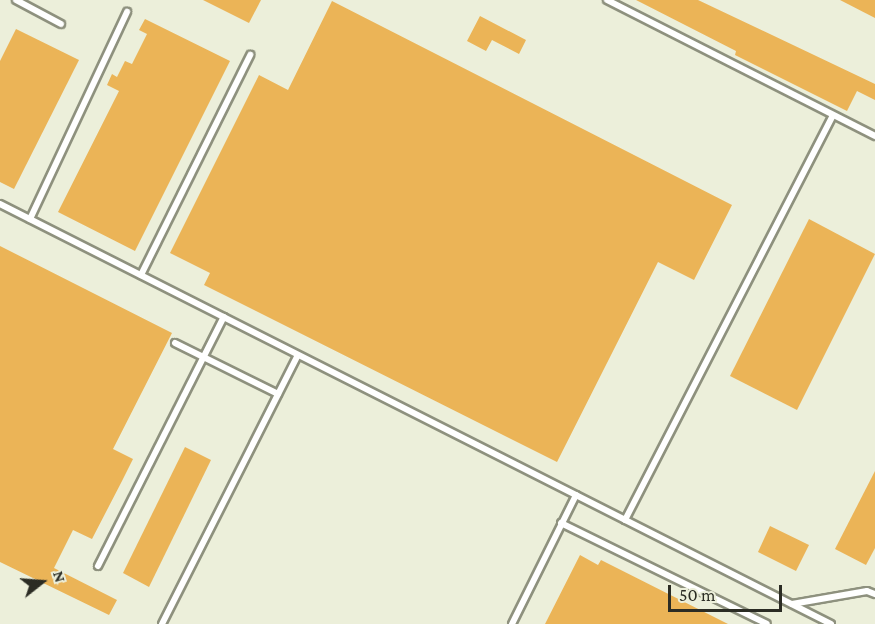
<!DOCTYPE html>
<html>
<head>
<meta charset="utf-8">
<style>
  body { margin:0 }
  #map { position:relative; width:875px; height:624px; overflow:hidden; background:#ecefda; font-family:"Crimson Pro",serif }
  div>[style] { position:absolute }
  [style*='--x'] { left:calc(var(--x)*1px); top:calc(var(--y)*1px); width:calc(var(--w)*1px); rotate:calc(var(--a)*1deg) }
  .building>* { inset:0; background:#ebb457 }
  .roads { filter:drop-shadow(2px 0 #8e917e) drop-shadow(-2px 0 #8e917e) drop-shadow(0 2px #8e917e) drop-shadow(0 -2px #8e917e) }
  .service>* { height:6px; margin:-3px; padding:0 3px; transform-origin:3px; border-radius:3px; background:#fff }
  span { translate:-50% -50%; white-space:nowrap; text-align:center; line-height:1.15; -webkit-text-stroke:4.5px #ecefda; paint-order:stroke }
  .north { position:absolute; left:12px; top:552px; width:60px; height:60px; -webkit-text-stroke:4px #ecefda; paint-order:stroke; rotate:73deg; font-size:16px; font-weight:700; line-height:24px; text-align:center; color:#2b2c24 }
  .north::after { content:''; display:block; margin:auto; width:21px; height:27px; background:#2b2c24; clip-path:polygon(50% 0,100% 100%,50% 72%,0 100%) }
  .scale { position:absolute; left:668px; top:585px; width:114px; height:27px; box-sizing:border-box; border:3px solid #2b2c24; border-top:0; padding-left:8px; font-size:18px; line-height:21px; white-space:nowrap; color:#2b2c24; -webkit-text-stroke:4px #ecefda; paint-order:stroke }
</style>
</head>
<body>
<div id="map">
  <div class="building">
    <div style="clip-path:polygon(203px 0,261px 0,249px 23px)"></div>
    <div style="clip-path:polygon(636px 0,698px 0,875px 84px,875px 100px,857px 91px,847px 111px,735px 55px,736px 51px)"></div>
    <div style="clip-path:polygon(840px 0,875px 0,875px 18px)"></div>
    <div style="clip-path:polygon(332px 1px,732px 205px,694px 280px,658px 262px,557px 462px,204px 285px,210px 273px,170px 253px,259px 75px,288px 90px)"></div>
    <div style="clip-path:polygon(480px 16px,526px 40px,519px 54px,492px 40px,486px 51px,467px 41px)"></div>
    <div style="clip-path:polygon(145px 19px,230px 61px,135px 251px,58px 212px,119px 91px,107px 85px,112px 74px,117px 77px,125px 61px,132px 64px,147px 34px,139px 30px)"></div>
    <div style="clip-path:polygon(16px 29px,79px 60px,14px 189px,0 182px,0 61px)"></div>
    <div style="clip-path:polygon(809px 219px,875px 254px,797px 410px,730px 376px)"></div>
    <div style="clip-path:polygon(0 246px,172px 333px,113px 449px,133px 459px,122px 481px,92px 539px,73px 530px,54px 568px,117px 600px,109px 615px,0 562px)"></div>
    <div style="clip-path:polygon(185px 447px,211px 460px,149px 587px,123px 573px)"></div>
    <div style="clip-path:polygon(875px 471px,875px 548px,866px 565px,835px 549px)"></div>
    <div style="clip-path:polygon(770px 526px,809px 545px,796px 571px,758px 552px)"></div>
    <div style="clip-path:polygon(580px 555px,598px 565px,601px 560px,728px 624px,545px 624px)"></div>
  </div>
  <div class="roads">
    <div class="service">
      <div style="--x:16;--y:0;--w:51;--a:28.1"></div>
      <div style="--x:607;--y:0;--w:301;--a:26.9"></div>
      <div style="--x:0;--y:204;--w:931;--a:26.81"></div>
      <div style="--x:30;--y:219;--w:229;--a:-64.9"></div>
      <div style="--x:141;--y:275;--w:246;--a:-63.6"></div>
      <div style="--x:175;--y:343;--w:115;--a:26.3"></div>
      <div style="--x:625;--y:520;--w:454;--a:-62.8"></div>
      <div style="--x:561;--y:523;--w:229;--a:26.1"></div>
      <div style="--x:98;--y:566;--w:279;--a:-63.2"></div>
      <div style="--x:792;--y:604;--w:76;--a:-9.8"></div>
      <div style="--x:867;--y:591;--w:9;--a:21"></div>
      <div style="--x:162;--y:624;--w:301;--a:-63.2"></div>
      <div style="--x:512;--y:624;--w:144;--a:-63.6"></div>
    </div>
  </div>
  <div class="north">N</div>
  <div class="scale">50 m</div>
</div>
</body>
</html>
